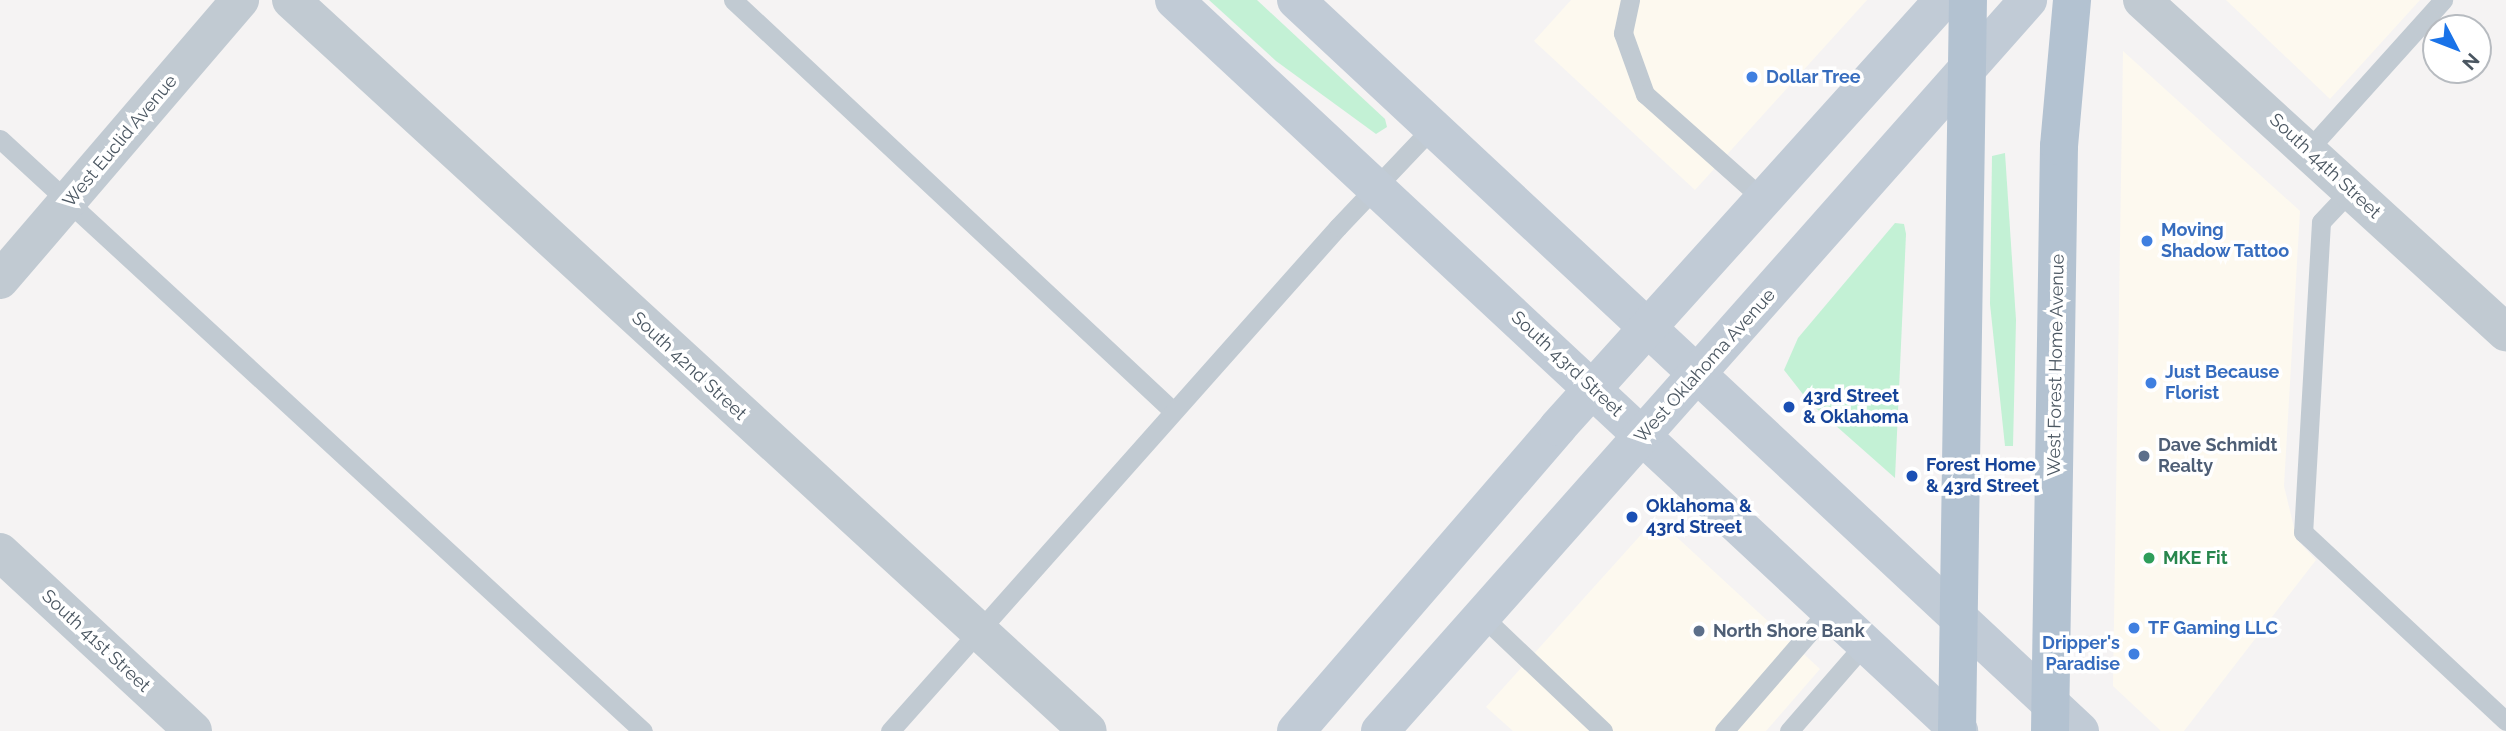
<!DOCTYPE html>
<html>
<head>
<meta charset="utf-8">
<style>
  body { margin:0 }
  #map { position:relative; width:2506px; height:731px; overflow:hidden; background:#f5f3f3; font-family:Raleway,sans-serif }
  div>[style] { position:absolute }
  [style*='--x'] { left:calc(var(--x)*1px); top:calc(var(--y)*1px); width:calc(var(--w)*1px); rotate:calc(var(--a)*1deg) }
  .commercial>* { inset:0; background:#fdf9ef }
  .green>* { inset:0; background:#c3f1d5 }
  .service>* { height:19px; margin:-9.5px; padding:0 9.5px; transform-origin:9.5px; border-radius:9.5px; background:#c1cad2 }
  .minor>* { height:38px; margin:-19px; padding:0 19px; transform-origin:19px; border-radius:19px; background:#c1cad2 }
  .secondary>* { height:38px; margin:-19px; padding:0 19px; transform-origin:19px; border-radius:19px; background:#c1cbd6 }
  .primary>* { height:38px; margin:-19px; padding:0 19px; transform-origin:19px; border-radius:19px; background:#b3c2d1 }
  .dots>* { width:19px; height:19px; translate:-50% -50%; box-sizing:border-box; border:4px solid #fff; border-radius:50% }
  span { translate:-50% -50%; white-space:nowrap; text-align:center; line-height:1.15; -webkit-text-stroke:7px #fff; paint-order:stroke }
  .shop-label { font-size:18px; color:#366cbe; font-weight:700 }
  .left { translate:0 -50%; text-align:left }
  .right { translate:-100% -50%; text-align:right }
  .street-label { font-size:18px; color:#4a5661 }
  .transit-label { font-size:18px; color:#164399; font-weight:700 }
  .service-label { font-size:18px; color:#4e5e75; font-weight:700 }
  .leisure-label { font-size:18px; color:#27864d; font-weight:700 }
  .north { position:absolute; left:2422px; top:14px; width:70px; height:70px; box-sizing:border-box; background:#fff; border:2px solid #b7bbc0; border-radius:50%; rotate:132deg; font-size:19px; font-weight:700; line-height:28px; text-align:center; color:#4a5661 }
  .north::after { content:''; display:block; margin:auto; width:24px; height:32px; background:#1a73e8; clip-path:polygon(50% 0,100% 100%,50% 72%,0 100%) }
</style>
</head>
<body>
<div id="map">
  <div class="commercial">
    <div style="clip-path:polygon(1571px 0,1867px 0,1695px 190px,1534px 41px)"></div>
    <div style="clip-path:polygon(2226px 0,2420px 0,2330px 99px)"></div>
    <div style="clip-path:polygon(2123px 51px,2300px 211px,2284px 486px,2297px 540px,2316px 560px,2184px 731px,2161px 731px,2113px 686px)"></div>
    <div style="clip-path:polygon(1656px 518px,1820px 669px,1766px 731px,1513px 731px,1486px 707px)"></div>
  </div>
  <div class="green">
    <div style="clip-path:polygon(1209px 0,1257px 0,1385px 119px,1387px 127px,1376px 134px,1276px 61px)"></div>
    <div style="clip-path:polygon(2005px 153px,2016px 320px,2013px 446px,2005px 446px,1990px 304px,1992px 156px)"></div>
    <div style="clip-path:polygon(1895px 223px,1904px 224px,1906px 234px,1895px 478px,1809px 402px,1784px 370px,1798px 338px)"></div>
  </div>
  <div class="service">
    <div style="--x:733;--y:0;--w:602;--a:43.05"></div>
    <div style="--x:1630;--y:0;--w:34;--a:102"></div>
    <div style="--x:1623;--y:33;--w:65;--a:70.2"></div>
    <div style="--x:1645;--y:94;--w:158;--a:41.7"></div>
    <div style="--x:0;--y:139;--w:874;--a:42.64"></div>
    <div style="--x:2308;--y:150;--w:202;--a:-48"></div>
    <div style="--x:2351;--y:190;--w:44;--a:133.2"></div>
    <div style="--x:2321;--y:222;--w:311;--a:93.3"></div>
    <div style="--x:2303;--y:532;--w:277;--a:43"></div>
    <div style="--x:1482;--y:616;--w:167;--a:43.5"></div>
    <div style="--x:890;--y:731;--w:674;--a:-48.37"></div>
    <div style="--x:1338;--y:227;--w:138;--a:-46.5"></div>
    <div style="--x:1724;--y:731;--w:159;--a:-49.1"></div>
    <div style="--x:1789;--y:731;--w:113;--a:-49"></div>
  </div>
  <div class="minor">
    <div style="--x:291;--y:0;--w:1081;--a:42.53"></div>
    <div style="--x:2142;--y:0;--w:493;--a:42.4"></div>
    <div style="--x:0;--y:280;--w:369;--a:-49.4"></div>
    <div style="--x:0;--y:552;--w:263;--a:42.8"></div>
  </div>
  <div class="secondary">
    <div style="--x:1174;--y:0;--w:1073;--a:42.96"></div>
    <div style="--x:1296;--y:0;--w:1072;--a:43"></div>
    <div style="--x:1296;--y:731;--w:401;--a:-49.2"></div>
    <div style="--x:1558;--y:427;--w:575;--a:-47.96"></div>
    <div style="--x:1380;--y:731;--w:977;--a:-48.44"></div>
  </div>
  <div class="primary">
    <div style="--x:1957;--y:731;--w:731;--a:-89.14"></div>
    <div style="--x:2050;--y:731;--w:585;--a:-89.12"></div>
    <div style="--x:2059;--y:146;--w:147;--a:-84.9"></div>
  </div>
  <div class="dots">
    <div style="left:1752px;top:77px;background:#3f7fe0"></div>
    <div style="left:2147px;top:241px;background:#3f7fe0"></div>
    <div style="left:2151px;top:383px;background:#3f7fe0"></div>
    <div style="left:1789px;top:407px;background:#1a4fb4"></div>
    <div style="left:2144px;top:456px;background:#5c6f8a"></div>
    <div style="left:1912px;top:476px;background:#1a4fb4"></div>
    <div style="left:1632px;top:517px;background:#1a4fb4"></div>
    <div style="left:2149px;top:558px;background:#2e9e5b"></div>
    <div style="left:2134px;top:628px;background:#3f7fe0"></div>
    <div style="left:1699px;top:631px;background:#5c6f8a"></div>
    <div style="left:2134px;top:654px;background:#3f7fe0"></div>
  </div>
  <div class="shop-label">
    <span class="left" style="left:1766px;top:77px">Dollar Tree</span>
    <span class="left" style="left:2161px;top:241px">Moving<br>Shadow Tattoo</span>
    <span class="left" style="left:2165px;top:383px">Just Because<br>Florist</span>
    <span class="left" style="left:2148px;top:628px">TF Gaming LLC</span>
    <span class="right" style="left:2120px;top:654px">Dripper's<br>Paradise</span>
  </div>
  <div class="street-label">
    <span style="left:120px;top:141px;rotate:-50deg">West Euclid Avenue</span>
    <span style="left:2325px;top:166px;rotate:43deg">South 44th Street</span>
    <span style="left:1567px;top:364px;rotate:43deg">South 43rd Street</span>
    <span style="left:2056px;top:365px;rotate:-89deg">West Forest Home Avenue</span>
    <span style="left:689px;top:366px;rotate:43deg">South 42nd Street</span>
    <span style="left:1705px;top:366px;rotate:-48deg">West Oklahoma Avenue</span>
    <span style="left:96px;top:641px;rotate:43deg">South 41st Street</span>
  </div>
  <div class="transit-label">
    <span class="left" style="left:1803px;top:407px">43rd Street<br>&amp; Oklahoma</span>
    <span class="left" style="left:1926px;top:476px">Forest Home<br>&amp; 43rd Street</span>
    <span class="left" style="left:1646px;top:517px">Oklahoma &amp;<br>43rd Street</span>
  </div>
  <div class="service-label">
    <span class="left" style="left:2158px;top:456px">Dave Schmidt<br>Realty</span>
    <span class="left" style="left:1713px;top:631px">North Shore Bank</span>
  </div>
  <div class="leisure-label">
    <span class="left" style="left:2163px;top:558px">MKE Fit</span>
  </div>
  <div class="north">N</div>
</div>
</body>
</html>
